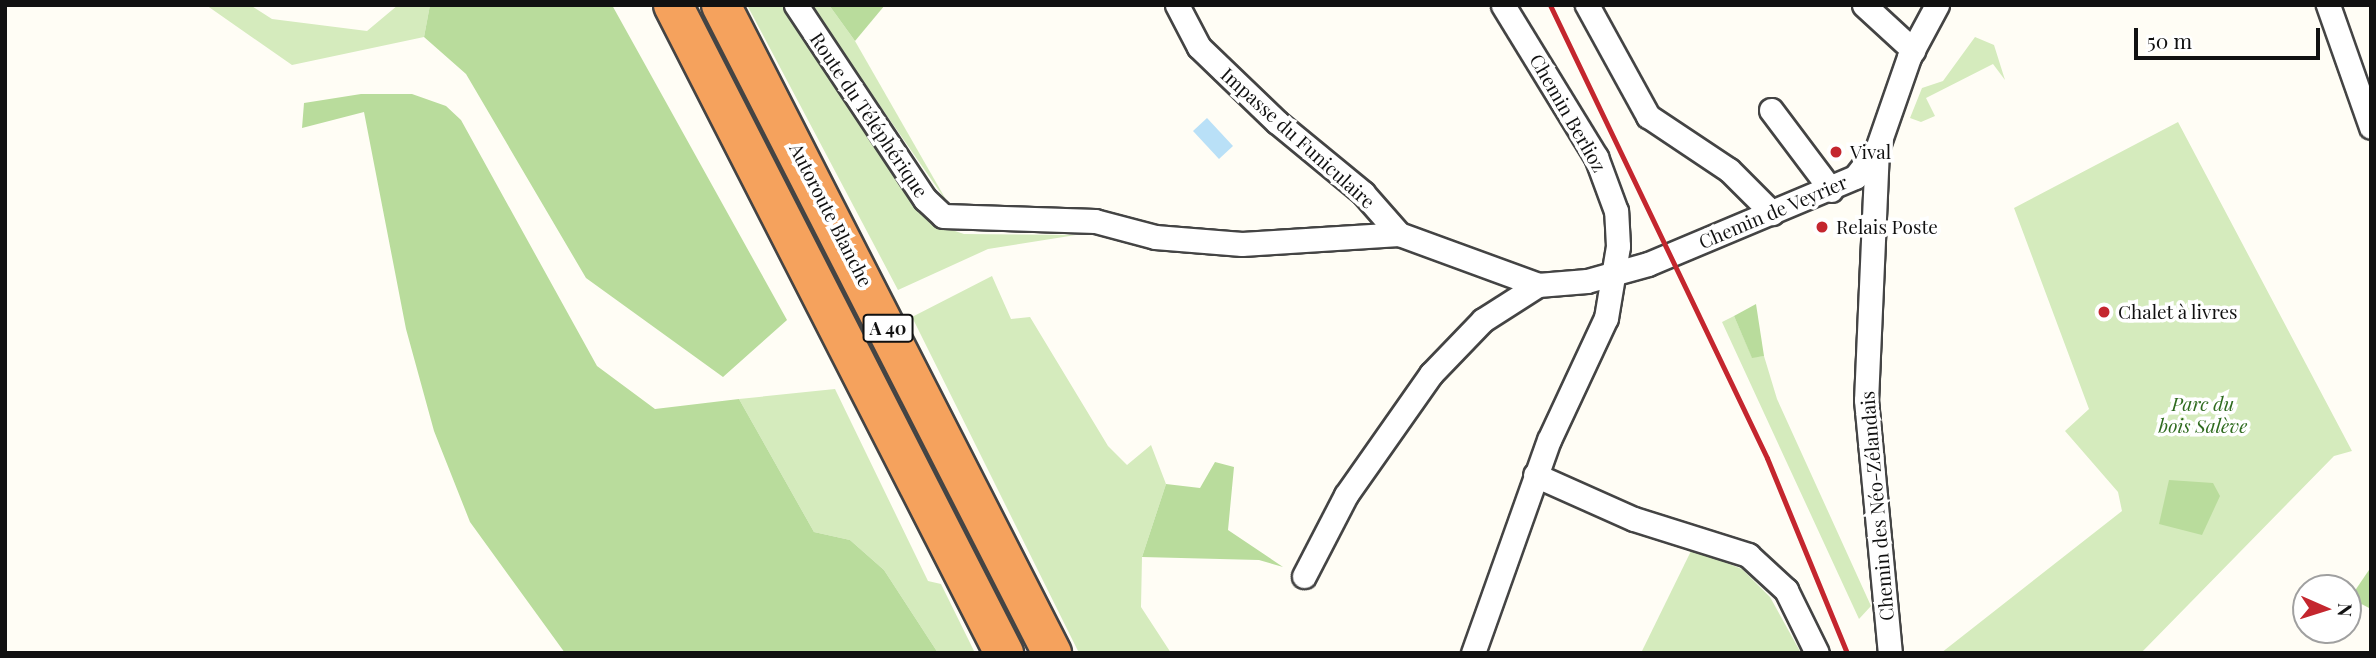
<!DOCTYPE html>
<html>
<head>
<meta charset="utf-8">
<style>
  body { margin:0 }
  #map { position:relative; width:2376px; height:658px; overflow:hidden; background:#fffdf5; font-family:"Playfair Display",serif }
  div>[style] { position:absolute }
  [style*='--x'] { left:calc(var(--x)*1px); top:calc(var(--y)*1px); width:calc(var(--w)*1px); rotate:calc(var(--a)*1deg) }
  .green>* { inset:0; background:#d5ebbd }
  .forest>* { inset:0; background:#b9dc9c }
  .water>* { inset:0; background:#b9e0f7 }
  .roads { filter:drop-shadow(2px 0 #444) drop-shadow(-2px 0 #444) drop-shadow(0 2px #444) drop-shadow(0 -2px #444) }
  .minor>* { height:23px; margin:-11.5px; padding:0 11.5px; transform-origin:11.5px; border-radius:11.5px; background:#fff }
  .motorway>* { height:38px; margin:-19px; padding:0 19px; transform-origin:19px; border-radius:19px; background:#f5a25d }
  .rail>* { height:5px; margin:-2.5px; padding:0 2.5px; transform-origin:2.5px; border-radius:2.5px; background:#c4262e }
  .dots>* { width:19px; height:19px; translate:-50% -50%; box-sizing:border-box; border:4px solid #fff; border-radius:50% }
  span { translate:-50% -50%; white-space:nowrap; text-align:center; line-height:1.15; -webkit-text-stroke:7px #fff; paint-order:stroke }
  .shield-label span { padding:2px 5px; background:#fff; border:2px solid; border-radius:5px; -webkit-text-stroke-width:0 }
  .shield-label { font-size:18px; color:#111; font-weight:700 }
  .street-label { font-size:19px; color:#111 }
  .poi-label { font-size:19px; color:#111 }
  .left { translate:0 -50%; text-align:left }
  .park-label { font-size:19px; color:#2f6b1f; font-style:italic }
  .frame { position:absolute; inset:0; border:7px solid #111; pointer-events:none }
  .north { position:absolute; left:2292px; top:574px; width:70px; height:70px; box-sizing:border-box; background:#fff; border:2px solid #a0a0a0; border-radius:50%; rotate:93deg; font-size:19px; font-weight:700; line-height:28px; text-align:center; color:#111 }
  .north::after { content:''; display:block; margin:auto; width:24px; height:32px; background:#c4262e; clip-path:polygon(50% 0,100% 100%,50% 72%,0 100%) }
  .scale { position:absolute; left:2134px; top:28px; width:186px; height:32px; box-sizing:border-box; border:4px solid #111; border-top:0; padding-left:9px; font-size:21px; line-height:24px; white-space:nowrap; color:#111; -webkit-text-stroke:5px #fff; paint-order:stroke }
</style>
</head>
<body>
<div id="map">
  <div class="green">
    <div style="clip-path:polygon(206px 5px,250px 5px,272px 19px,367px 31px,398px 5px,430px 5px,424px 37px,292px 65px)"></div>
    <div style="clip-path:polygon(747px 5px,783px 5px,931px 223px,964px 234px,1076px 235px,988px 249px,898px 290px)"></div>
    <div style="clip-path:polygon(810px 5px,829px 5px,855px 41px,949px 205px)"></div>
    <div style="clip-path:polygon(1975px 37px,1994px 45px,2005px 80px,1993px 64px,1926px 98px,1935px 116px,1921px 122px,1910px 118px,1922px 88px,1943px 81px)"></div>
    <div style="clip-path:polygon(2178px 122px,2352px 451px,2334px 456px,2141px 653px,1941px 653px,2122px 511px,2118px 492px,2065px 431px,2089px 409px,2014px 208px)"></div>
    <div style="clip-path:polygon(992px 276px,1011px 319px,1030px 317px,1108px 446px,1127px 465px,1151px 445px,1166px 484px,1142px 557px,1141px 607px,1171px 653px,1079px 653px,912px 317px)"></div>
    <div style="clip-path:polygon(1734px 316px,1752px 357px,1764px 356px,1777px 399px,1871px 606px,1859px 619px,1722px 322px)"></div>
    <div style="clip-path:polygon(835px 389px,928px 581px,941px 584px,975px 653px,938px 653px,884px 570px,850px 540px,814px 532px,739px 399px)"></div>
    <div style="clip-path:polygon(1692px 549px,1742px 569px,1770px 597px,1801px 653px,1641px 653px)"></div>
  </div>
  <div class="forest">
    <div style="clip-path:polygon(430px 5px,612px 5px,787px 320px,723px 377px,586px 278px,466px 74px,424px 37px)"></div>
    <div style="clip-path:polygon(829px 5px,885px 5px,855px 41px)"></div>
    <div style="clip-path:polygon(361px 94px,412px 94px,446px 106px,461px 120px,597px 366px,655px 409px,739px 399px,814px 532px,850px 540px,884px 570px,938px 653px,565px 653px,470px 522px,434px 431px,406px 329px,364px 112px,302px 128px,304px 103px)"></div>
    <div style="clip-path:polygon(1756px 304px,1764px 356px,1752px 358px,1734px 316px)"></div>
    <div style="clip-path:polygon(1215px 462px,1234px 467px,1228px 530px,1283px 567px,1259px 560px,1142px 557px,1166px 484px,1200px 488px)"></div>
    <div style="clip-path:polygon(2169px 480px,2213px 483px,2220px 496px,2202px 535px,2159px 524px)"></div>
    <div style="clip-path:polygon(2371px 567px,2371px 609px,2350px 598px)"></div>
  </div>
  <div class="water">
    <div style="clip-path:polygon(1207px 118px,1233px 146px,1219px 159px,1193px 131px)"></div>
  </div>
  <div class="roads">
    <div class="minor">
      <div style="--x:796;--y:5;--w:233;--a:56.4"></div>
      <div style="--x:925;--y:199;--w:25;--a:43"></div>
      <div style="--x:943;--y:216;--w:152;--a:1.9"></div>
      <div style="--x:1095;--y:221;--w:62;--a:14.9"></div>
      <div style="--x:1155;--y:237;--w:87;--a:4.6"></div>
      <div style="--x:1242;--y:244;--w:157;--a:-3.6"></div>
      <div style="--x:1399;--y:234;--w:148;--a:20.1"></div>
      <div style="--x:1538;--y:285;--w:49;--a:-4.7"></div>
      <div style="--x:1587;--y:281;--w:63;--a:-15.6"></div>
      <div style="--x:1648;--y:264;--w:225;--a:-22.8"></div>
      <div style="--x:1855;--y:177;--w:36;--a:-52"></div>
      <div style="--x:1877;--y:149;--w:97;--a:-70.8"></div>
      <div style="--x:1909;--y:57;--w:59;--a:-61.7"></div>
      <div style="--x:1177;--y:5;--w:47;--a:62.4"></div>
      <div style="--x:1199;--y:47;--w:108;--a:43.9"></div>
      <div style="--x:1277;--y:122;--w:112;--a:39.5"></div>
      <div style="--x:1363;--y:193;--w:55;--a:48.7"></div>
      <div style="--x:1587;--y:5;--w:127;--a:61.2"></div>
      <div style="--x:1648;--y:116;--w:97;--a:33.7"></div>
      <div style="--x:1729;--y:170;--w:61;--a:45"></div>
      <div style="--x:1864;--y:5;--w:67;--a:42.6"></div>
      <div style="--x:2328;--y:5;--w:129;--a:70.6"></div>
      <div style="--x:1771;--y:110;--w:100;--a:53.1"></div>
      <div style="--x:1877;--y:149;--w:251;--a:92.5"></div>
      <div style="--x:1866;--y:400;--w:254;--a:84.6"></div>
      <div style="--x:1535;--y:475;--w:108;--a:24"></div>
      <div style="--x:1634;--y:519;--w:120;--a:17.5"></div>
      <div style="--x:1748;--y:555;--w:52;--a:42.6"></div>
      <div style="--x:1786;--y:590;--w:70;--a:63.8"></div>
      <div style="--x:1304;--y:576;--w:91;--a:-62.6"></div>
      <div style="--x:1346;--y:495;--w:148;--a:-54.9"></div>
      <div style="--x:1431;--y:374;--w:75;--a:-46.1"></div>
      <div style="--x:1483;--y:320;--w:65;--a:-32.5"></div>
      <div style="--x:1473;--y:653;--w:226;--a:-70.4"></div>
      <div style="--x:1549;--y:440;--w:135;--a:-65"></div>
      <div style="--x:1606;--y:318;--w:73;--a:-80.5"></div>
      <div style="--x:1618;--y:246;--w:35;--a:-93"></div>
      <div style="--x:1616;--y:211;--w:58;--a:-110.3"></div>
      <div style="--x:1596;--y:157;--w:178;--a:-121.5"></div>
    </div>
    <div class="motorway">
      <div style="--x:673;--y:5;--w:728;--a:62.94"></div>
      <div style="--x:721;--y:5;--w:728;--a:62.94"></div>
    </div>
  </div>
  <div class="rail">
    <div style="--x:1550;--y:5;--w:502;--a:64.4"></div>
    <div style="--x:1767;--y:458;--w:211;--a:67.7"></div>
  </div>
  <div class="dots">
    <div style="left:1836px;top:152px;background:#c4262e"></div>
    <div style="left:1822px;top:227px;background:#c4262e"></div>
    <div style="left:2104px;top:312px;background:#c4262e"></div>
  </div>
  <div class="shield-label">
    <span style="left:888px;top:328px">A 40</span>
  </div>
  <div class="street-label">
    <span style="left:1568px;top:113px;rotate:60deg">Chemin Berlioz</span>
    <span style="left:869px;top:115px;rotate:56deg">Route du Téléphérique</span>
    <span style="left:1298px;top:138px;rotate:42deg">Impasse du Funiculaire</span>
    <span style="left:1773px;top:212px;rotate:-23deg">Chemin de Veyrier</span>
    <span style="left:831px;top:215px;rotate:63deg">Autoroute Blanche</span>
    <span style="left:1877px;top:506px;rotate:-95deg">Chemin des Néo-Zélandais</span>
  </div>
  <div class="poi-label">
    <span class="left" style="left:1850px;top:152px">Vival</span>
    <span class="left" style="left:1836px;top:227px">Relais Poste</span>
    <span class="left" style="left:2118px;top:312px">Chalet à livres</span>
  </div>
  <div class="park-label">
    <span style="left:2203px;top:415px">Parc du<br>bois Salève</span>
  </div>
  <div class="frame"></div>
  <div class="north">N</div>
  <div class="scale">50 m</div>
</div>
</body>
</html>
